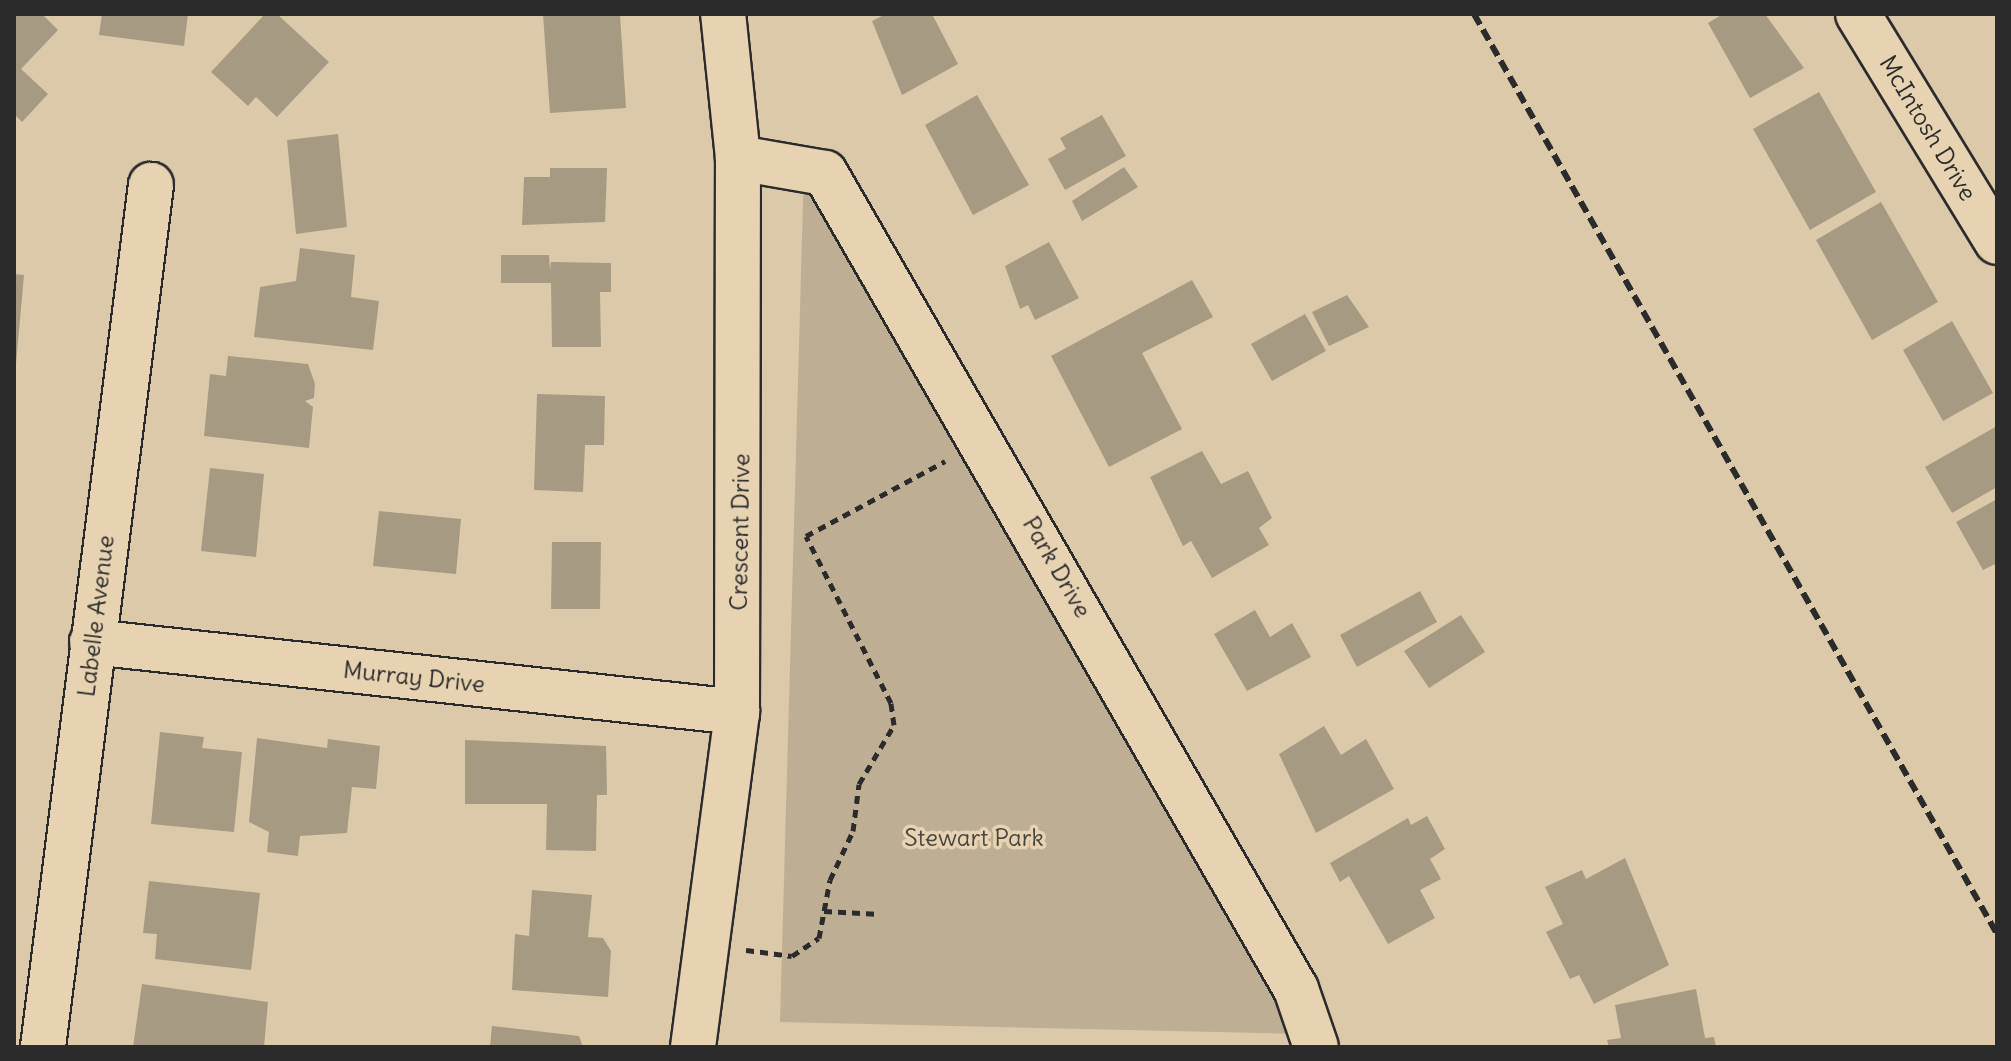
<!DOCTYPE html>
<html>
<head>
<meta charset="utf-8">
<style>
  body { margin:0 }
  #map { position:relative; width:2011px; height:1061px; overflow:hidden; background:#dcc9a9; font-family:Delius,sans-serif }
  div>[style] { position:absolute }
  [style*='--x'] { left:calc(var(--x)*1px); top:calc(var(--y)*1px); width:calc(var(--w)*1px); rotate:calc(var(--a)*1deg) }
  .green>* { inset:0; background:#beaf94 }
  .building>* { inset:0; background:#a79a83 }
  .path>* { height:5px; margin-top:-2.5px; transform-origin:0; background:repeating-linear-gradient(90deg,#2b2b2b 0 8px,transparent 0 14px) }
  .roads { filter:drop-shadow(2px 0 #2b2b2b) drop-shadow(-2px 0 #2b2b2b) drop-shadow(0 2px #2b2b2b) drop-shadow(0 -2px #2b2b2b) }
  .minor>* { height:44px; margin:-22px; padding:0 22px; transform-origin:22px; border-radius:22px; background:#e7d3b1 }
  .rail>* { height:6px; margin-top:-3px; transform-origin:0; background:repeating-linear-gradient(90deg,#2b2b2b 0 12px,transparent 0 18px) }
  span { translate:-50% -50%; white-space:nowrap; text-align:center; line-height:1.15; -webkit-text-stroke:7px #e7d3b1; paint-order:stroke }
  .street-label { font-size:24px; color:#2b2b2b }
  .park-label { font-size:24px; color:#484540 }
  .frame { position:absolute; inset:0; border:16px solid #2b2b2b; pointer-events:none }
</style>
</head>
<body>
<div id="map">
  <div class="green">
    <div style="clip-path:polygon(804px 167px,1301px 1034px,780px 1022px)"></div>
  </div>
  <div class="building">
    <div style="clip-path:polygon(14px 14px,42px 14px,58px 30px,21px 69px,48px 94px,22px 122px,14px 114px)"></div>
    <div style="clip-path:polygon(102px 14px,188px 14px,184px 46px,99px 35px)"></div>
    <div style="clip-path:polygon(265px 14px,277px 14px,329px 62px,277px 117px,256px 97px,248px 106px,211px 72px)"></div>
    <div style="clip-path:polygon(543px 14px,620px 14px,626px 108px,550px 113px)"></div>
    <div style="clip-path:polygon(886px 14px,932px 14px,958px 64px,902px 95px,872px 21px)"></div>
    <div style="clip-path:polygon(1723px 14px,1765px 14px,1804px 68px,1750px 98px,1708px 23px)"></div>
    <div style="clip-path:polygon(1819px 92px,1876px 192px,1810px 230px,1753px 129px)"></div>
    <div style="clip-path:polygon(977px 95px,1029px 185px,973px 215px,925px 125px)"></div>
    <div style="clip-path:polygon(1102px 115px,1126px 156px,1065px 190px,1048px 159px,1066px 149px,1060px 138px)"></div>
    <div style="clip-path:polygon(338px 134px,347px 227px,296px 234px,287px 140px)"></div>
    <div style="clip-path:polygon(1124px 167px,1138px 187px,1082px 221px,1072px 201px)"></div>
    <div style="clip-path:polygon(550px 168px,607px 168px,605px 222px,522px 225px,524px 177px,550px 177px)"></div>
    <div style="clip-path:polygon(1881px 202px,1938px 302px,1872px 340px,1816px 240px)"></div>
    <div style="clip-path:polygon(1049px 242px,1079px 298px,1035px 320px,1028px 305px,1020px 309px,1005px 266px)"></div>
    <div style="clip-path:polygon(300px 248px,355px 255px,351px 297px,379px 301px,373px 350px,254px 337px,260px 287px,296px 281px)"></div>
    <div style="clip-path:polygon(501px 255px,549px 255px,550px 270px,551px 262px,611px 263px,611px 292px,600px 292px,601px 347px,552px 347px,551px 283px,501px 283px)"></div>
    <div style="clip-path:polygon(14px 274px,24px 275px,16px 364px,14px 364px)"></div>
    <div style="clip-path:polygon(1192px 280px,1213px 317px,1142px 353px,1182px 429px,1109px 467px,1051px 356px)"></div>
    <div style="clip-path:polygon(1347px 295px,1369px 327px,1329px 346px,1312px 312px)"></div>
    <div style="clip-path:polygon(1305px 314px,1326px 351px,1272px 381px,1251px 344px)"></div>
    <div style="clip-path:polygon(1952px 321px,1993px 393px,1943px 421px,1903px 350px)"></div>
    <div style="clip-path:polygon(228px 356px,308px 364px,315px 384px,314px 398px,305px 401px,313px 407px,309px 448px,204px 436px,210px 374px,226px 376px)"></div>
    <div style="clip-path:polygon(537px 394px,605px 396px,604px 445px,585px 445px,583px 492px,534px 490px)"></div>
    <div style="clip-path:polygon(1997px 426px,1997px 487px,1952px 513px,1925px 467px)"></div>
    <div style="clip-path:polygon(1202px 451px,1221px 484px,1248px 471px,1272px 518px,1259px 528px,1269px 545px,1212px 578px,1191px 541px,1183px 546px,1150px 477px)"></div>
    <div style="clip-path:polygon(210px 468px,264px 474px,256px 557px,201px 551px)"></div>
    <div style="clip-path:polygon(1997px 499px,1997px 563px,1983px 570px,1956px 522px)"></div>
    <div style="clip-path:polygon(379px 511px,461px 519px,456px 574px,373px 566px)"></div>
    <div style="clip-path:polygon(552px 542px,601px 542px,600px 609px,551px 609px)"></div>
    <div style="clip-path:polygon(1420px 591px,1437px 622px,1357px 667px,1340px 635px)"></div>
    <div style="clip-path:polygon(1255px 610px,1270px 637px,1292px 623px,1311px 657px,1247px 691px,1214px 634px)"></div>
    <div style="clip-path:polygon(1461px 615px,1485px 652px,1429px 688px,1404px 651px)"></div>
    <div style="clip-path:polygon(1324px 726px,1341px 755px,1366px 739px,1394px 789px,1316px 833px,1279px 754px)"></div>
    <div style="clip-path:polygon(160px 732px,204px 737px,202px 748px,242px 752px,234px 832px,151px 824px)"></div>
    <div style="clip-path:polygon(257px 738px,327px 748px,328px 739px,380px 746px,376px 789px,352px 787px,347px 833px,300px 836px,298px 856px,267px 852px,269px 832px,249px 822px)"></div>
    <div style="clip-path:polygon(465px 740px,606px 746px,607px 795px,597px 795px,596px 851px,546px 850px,547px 804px,465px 804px)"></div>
    <div style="clip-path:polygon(1427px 816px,1445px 849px,1430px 859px,1441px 879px,1420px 890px,1435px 918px,1388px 944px,1349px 876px,1340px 882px,1330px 863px,1408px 818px,1411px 825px)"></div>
    <div style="clip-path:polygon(1625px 858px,1669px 965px,1594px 1004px,1579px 975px,1570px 979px,1546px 932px,1563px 924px,1545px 887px,1582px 870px,1586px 879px)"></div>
    <div style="clip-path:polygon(149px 881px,260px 893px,251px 970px,155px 959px,157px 934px,143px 933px)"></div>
    <div style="clip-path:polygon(532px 890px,592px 895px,588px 937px,603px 938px,611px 951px,608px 997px,512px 990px,515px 934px,529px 936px)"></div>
    <div style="clip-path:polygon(142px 984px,268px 1002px,264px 1047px,133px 1047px)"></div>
    <div style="clip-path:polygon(1696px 989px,1705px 1038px,1714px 1037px,1716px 1047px,1609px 1047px,1607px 1040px,1621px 1038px,1615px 1005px)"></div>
    <div style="clip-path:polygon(492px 1026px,579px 1036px,583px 1047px,490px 1047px)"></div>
  </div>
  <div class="path">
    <div style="--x:824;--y:911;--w:56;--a:3.1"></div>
    <div style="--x:746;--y:950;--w:46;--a:7.4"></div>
    <div style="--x:792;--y:956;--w:32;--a:-34"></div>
    <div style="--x:819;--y:938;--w:59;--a:-79.3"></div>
    <div style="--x:830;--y:880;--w:54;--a:-64.9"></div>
    <div style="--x:853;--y:831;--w:47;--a:-82.7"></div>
    <div style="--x:859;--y:784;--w:69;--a:-59.3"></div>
    <div style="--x:894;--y:725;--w:22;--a:-98"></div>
    <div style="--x:891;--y:703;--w:187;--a:-117"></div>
    <div style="--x:806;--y:536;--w:158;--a:-28.3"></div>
  </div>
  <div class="roads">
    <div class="minor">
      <div style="--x:1858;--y:14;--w:267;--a:58.6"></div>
      <div style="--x:738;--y:158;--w:88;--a:9.8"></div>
      <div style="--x:825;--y:173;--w:942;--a:60.01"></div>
      <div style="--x:1296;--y:989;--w:61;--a:71"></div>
      <div style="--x:92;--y:642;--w:649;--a:6.19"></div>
      <div style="--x:43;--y:1047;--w:869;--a:-82.86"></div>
      <div style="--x:693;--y:1047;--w:338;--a:-82.5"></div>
      <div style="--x:737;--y:712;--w:554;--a:-89.9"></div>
      <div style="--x:738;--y:158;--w:145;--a:-95.9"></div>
    </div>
  </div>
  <div class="rail">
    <div style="--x:1474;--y:14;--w:1058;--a:60.38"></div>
  </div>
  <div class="street-label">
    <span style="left:1928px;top:128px;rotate:59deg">McIntosh Drive</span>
    <span style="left:740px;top:532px;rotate:-89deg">Crescent Drive</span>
    <span style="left:1057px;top:567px;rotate:60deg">Park Drive</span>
    <span style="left:96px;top:616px;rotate:-83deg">Labelle Avenue</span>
    <span style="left:414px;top:677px;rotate:6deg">Murray Drive</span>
  </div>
  <div class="park-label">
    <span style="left:974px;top:838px">Stewart Park</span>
  </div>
  <div class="frame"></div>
</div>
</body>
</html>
